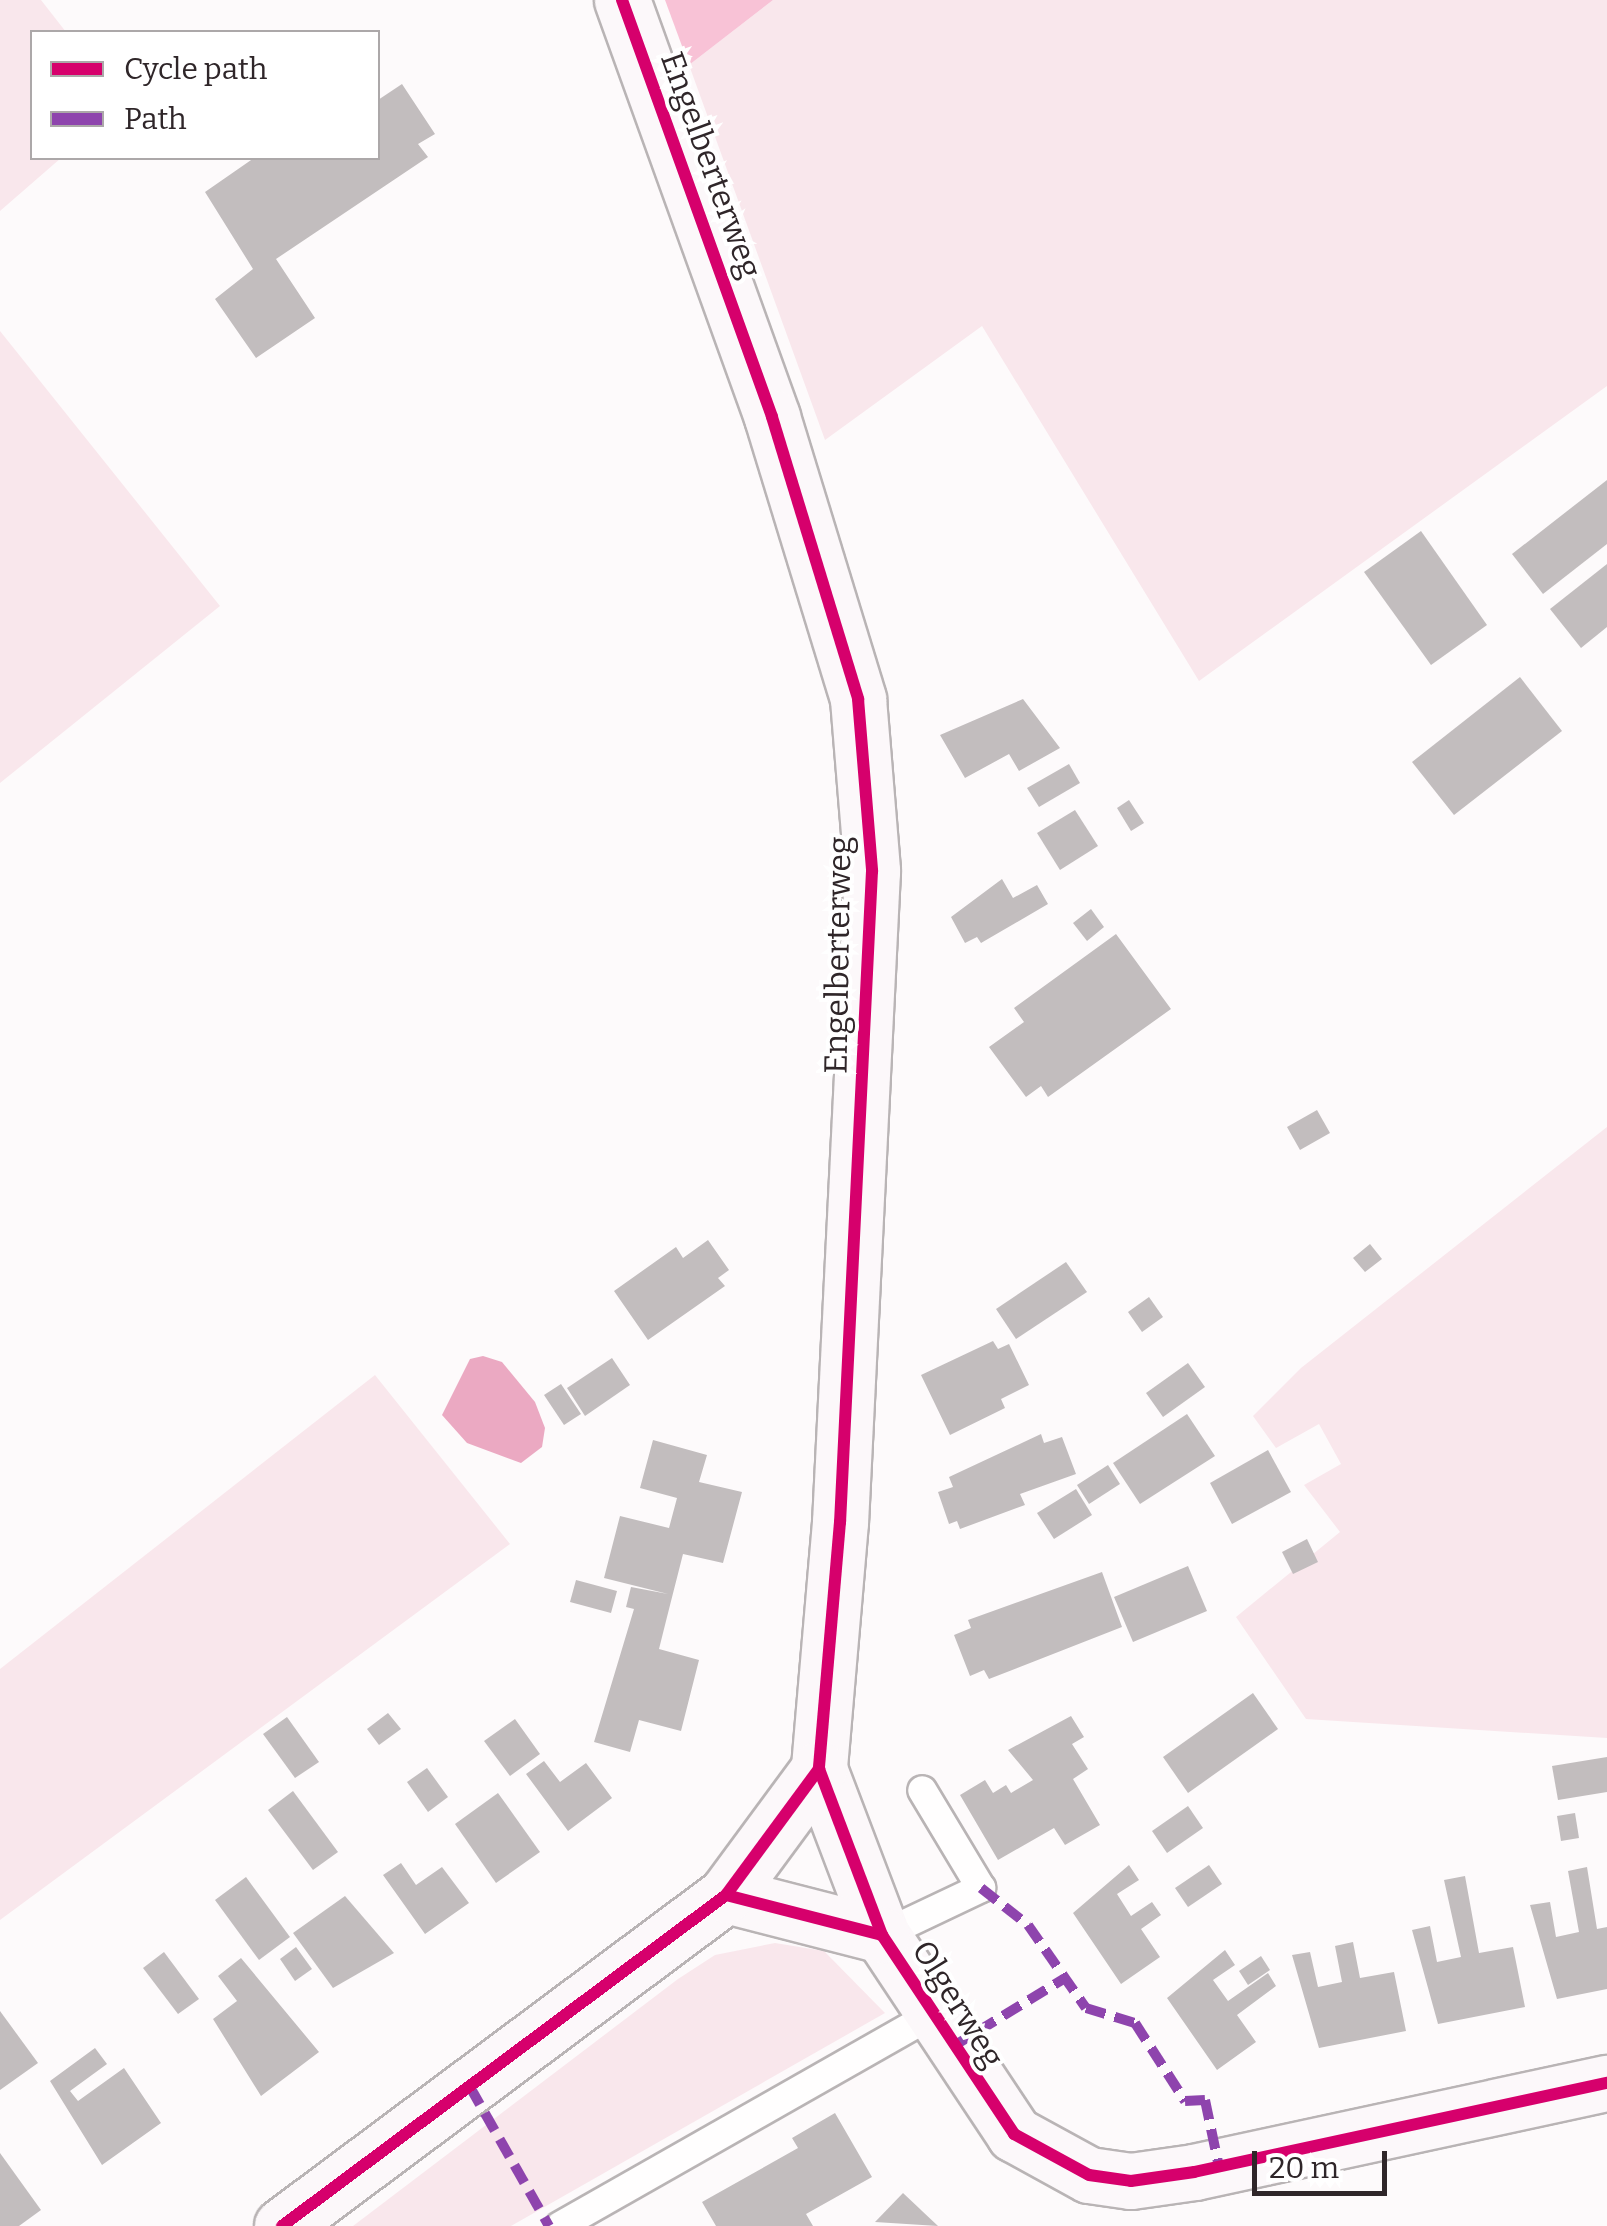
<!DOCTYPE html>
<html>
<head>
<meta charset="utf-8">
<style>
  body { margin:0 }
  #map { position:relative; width:1607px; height:2226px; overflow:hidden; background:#fdfafb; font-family:Bitter,serif }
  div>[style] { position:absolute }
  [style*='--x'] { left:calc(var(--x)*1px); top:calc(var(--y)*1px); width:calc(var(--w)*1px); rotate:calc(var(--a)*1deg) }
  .green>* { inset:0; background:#f9e7ec }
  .forest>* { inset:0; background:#f8c2d6 }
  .water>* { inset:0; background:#eba9c2 }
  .building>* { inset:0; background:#c2bdbe }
  .roads { filter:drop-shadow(2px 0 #b9b4b5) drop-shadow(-2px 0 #b9b4b5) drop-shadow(0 2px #b9b4b5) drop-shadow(0 -2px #b9b4b5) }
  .lane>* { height:28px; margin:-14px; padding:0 14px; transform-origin:14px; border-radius:14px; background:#fffefe }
  .secondary>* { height:55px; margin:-27.5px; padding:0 27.5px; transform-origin:27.5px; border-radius:27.5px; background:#fcf8fa }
  .quiet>* { height:10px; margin-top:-5px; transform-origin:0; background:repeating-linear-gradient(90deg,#8e44ad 0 20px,transparent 0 30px) }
  .cycleway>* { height:12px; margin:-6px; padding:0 6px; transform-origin:6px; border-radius:6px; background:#d6006c }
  span { translate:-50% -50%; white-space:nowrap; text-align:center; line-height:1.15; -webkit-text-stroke:8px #fff; paint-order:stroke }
  .street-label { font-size:32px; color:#2f2629 }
  .legend { position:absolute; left:30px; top:30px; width:350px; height:130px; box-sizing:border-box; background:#fff; border:2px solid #aca8a9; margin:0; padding:12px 18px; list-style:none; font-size:30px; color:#2f2629 }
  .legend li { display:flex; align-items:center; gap:20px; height:50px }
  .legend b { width:50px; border:2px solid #aca8a9 }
  .scale { position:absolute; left:1252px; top:2151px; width:135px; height:45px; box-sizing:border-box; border:5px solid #2f2629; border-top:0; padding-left:12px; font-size:30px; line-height:35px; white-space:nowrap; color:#2f2629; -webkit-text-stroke:8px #fff; paint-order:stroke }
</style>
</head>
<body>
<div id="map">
  <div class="green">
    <div style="clip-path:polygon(0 0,41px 0,66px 32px,32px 32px,32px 158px,61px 158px,0 211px)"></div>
    <div style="clip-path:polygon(773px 0,1607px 0,1607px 386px,1199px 681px,982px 326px,825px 440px,689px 65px)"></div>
    <div style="clip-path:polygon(0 331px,220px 606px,0 783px)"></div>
    <div style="clip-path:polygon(1607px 1127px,1607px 1738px,1306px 1719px,1236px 1617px,1340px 1532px,1304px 1485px,1341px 1464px,1319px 1424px,1276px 1448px,1253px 1416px,1301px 1368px)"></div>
    <div style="clip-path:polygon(375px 1375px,510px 1544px,0 1920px,0 1669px)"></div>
    <div style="clip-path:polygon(775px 1943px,824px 1951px,885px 2013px,511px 2226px,353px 2226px,678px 1979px,715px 1955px)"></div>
  </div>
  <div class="forest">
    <div style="clip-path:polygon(665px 0,773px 0,689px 65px)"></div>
  </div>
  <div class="water">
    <div style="clip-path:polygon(483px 1356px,502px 1362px,535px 1402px,545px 1428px,542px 1447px,521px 1463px,467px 1443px,442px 1415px,470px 1359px)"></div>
  </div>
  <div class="building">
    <div style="clip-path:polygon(402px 84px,435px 134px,418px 144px,428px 157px,276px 259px,315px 318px,256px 358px,215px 299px,253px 269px,205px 192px,254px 158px,378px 158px,378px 100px)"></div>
    <div style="clip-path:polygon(1607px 480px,1607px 544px,1543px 594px,1512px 554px)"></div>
    <div style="clip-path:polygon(1421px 531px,1487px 625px,1431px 665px,1364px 572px)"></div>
    <div style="clip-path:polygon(1607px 564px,1607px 627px,1581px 648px,1550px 609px)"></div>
    <div style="clip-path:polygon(1520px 677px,1562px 731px,1454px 815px,1412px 762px)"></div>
    <div style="clip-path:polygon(1023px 699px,1060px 748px,1019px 771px,1009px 754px,965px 778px,940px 735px)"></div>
    <div style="clip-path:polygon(1069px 764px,1080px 783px,1039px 807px,1027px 788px)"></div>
    <div style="clip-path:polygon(1129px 800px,1144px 823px,1131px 831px,1117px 808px)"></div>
    <div style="clip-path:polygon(1075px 810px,1098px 846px,1060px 870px,1037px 833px)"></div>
    <div style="clip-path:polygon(1002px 879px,1013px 898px,1037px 885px,1048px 904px,981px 943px,977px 937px,965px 943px,951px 917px)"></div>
    <div style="clip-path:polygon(1091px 909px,1104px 927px,1087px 941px,1073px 923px)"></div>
    <div style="clip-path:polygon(1116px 934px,1171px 1009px,1048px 1097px,1041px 1086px,1026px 1097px,989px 1047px,1024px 1022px,1014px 1008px)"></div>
    <div style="clip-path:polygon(1317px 1110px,1330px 1133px,1300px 1150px,1287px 1127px)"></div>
    <div style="clip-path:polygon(708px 1240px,729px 1270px,718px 1278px,725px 1286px,648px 1340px,614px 1291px,676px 1247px,683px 1258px)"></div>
    <div style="clip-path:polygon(1370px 1244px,1382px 1259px,1365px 1272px,1353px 1258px)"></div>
    <div style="clip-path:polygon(1066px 1262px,1087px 1292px,1016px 1339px,996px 1309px)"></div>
    <div style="clip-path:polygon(1149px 1297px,1163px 1317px,1142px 1332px,1128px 1312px)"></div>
    <div style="clip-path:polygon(993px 1341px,998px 1349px,1009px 1344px,1029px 1385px,1001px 1399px,1005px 1408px,950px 1435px,921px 1375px)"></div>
    <div style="clip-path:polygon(612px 1358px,630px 1385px,585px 1416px,567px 1388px)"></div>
    <div style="clip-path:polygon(1188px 1363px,1205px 1387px,1163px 1417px,1146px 1393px)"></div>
    <div style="clip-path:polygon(561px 1384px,581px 1414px,564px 1425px,544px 1395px)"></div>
    <div style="clip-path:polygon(1187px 1414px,1215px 1456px,1140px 1504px,1113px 1463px)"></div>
    <div style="clip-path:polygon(1041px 1434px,1044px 1443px,1062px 1437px,1076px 1474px,1020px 1494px,1025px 1505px,960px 1529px,957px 1521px,949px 1524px,938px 1492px,953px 1487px,949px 1477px)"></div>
    <div style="clip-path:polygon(653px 1440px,707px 1455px,699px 1482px,742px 1492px,723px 1563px,683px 1554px,667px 1617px,659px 1649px,699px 1660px,681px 1731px,639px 1720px,630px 1752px,594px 1742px,634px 1609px,626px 1607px,631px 1587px,668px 1594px,604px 1578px,620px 1516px,669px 1528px,677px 1498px,640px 1488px)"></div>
    <div style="clip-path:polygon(1268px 1450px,1291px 1492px,1232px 1524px,1210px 1483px)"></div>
    <div style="clip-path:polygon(1108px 1465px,1120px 1484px,1089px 1504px,1077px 1485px)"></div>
    <div style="clip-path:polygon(1076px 1489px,1092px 1515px,1054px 1539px,1037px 1513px)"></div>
    <div style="clip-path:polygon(1307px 1539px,1318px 1562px,1293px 1574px,1282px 1552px)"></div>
    <div style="clip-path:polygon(1188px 1566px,1207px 1611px,1133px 1642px,1114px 1597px)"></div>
    <div style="clip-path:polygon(1102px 1572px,1122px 1627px,989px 1679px,984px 1670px,970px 1676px,954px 1635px,971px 1628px,968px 1620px)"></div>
    <div style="clip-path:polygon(576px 1580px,617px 1591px,611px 1613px,570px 1602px)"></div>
    <div style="clip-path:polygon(1253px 1693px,1278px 1729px,1188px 1793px,1163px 1757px)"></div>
    <div style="clip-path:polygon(388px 1713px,401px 1729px,379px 1745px,367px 1729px)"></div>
    <div style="clip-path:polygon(1071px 1716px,1084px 1737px,1072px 1744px,1088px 1769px,1073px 1779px,1100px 1825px,1065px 1845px,1054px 1828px,998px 1860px,960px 1795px,985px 1780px,993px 1793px,1006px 1785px,1011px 1793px,1033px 1780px,1008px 1750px)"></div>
    <div style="clip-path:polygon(287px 1717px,319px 1762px,295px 1778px,263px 1734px)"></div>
    <div style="clip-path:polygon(515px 1719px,540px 1754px,510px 1776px,484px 1741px)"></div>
    <div style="clip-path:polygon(1607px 1757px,1607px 1792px,1558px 1800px,1552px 1766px)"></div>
    <div style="clip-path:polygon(544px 1761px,560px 1782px,586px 1763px,612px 1798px,568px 1831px,526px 1774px)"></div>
    <div style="clip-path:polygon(427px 1768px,448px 1797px,428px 1812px,407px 1782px)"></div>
    <div style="clip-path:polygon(293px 1791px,338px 1852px,313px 1870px,268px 1810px)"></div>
    <div style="clip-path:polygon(498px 1793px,540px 1852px,496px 1883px,455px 1824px)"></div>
    <div style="clip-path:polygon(1188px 1806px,1203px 1828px,1167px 1853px,1152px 1831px)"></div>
    <div style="clip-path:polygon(1575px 1813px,1579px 1838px,1561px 1841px,1557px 1816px)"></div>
    <div style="clip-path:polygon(401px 1863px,416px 1885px,442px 1867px,469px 1903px,425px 1934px,383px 1875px)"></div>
    <div style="clip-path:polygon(1129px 1865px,1139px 1880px,1117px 1894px,1131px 1916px,1152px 1902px,1161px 1915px,1141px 1929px,1160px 1957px,1121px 1984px,1073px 1913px)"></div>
    <div style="clip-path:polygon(1209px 1865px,1222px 1884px,1188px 1907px,1175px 1888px)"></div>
    <div style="clip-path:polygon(1587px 1867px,1597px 1929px,1607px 1927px,1607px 1989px,1557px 1999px,1530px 1905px,1550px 1902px,1556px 1937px,1579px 1932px,1568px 1871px)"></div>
    <div style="clip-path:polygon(1465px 1876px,1479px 1953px,1513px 1947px,1525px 2007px,1438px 2024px,1412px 1930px,1430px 1926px,1437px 1962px,1461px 1957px,1444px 1880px)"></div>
    <div style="clip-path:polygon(246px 1877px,290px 1937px,259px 1960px,215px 1900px)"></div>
    <div style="clip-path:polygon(345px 1896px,394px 1953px,333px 1988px,293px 1933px)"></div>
    <div style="clip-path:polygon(1353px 1942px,1360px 1978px,1394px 1972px,1406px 2031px,1319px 2048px,1292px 1955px,1310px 1952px,1318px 1987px,1342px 1982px,1335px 1946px)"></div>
    <div style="clip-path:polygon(296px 1947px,312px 1969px,295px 1981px,280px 1959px)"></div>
    <div style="clip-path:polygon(1225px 1950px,1235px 1965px,1213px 1980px,1228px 2001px,1268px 1973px,1276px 1986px,1237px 2015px,1256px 2042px,1217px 2070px,1167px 1998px)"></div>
    <div style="clip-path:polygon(164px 1952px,199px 1999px,178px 2014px,143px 1968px)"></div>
    <div style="clip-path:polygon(1261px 1956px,1270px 1970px,1248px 1985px,1239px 1971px)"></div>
    <div style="clip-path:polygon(241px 1958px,319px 2052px,261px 2096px,213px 2019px,237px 2001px,218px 1976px)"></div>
    <div style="clip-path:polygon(0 2011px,38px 2063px,0 2090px)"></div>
    <div style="clip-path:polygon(95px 2048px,107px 2064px,70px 2091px,78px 2101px,124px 2068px,161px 2123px,102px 2165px,50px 2081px)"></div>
    <div style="clip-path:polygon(835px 2113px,872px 2177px,806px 2214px,813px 2226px,716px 2226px,702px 2202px,798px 2148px,792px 2138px)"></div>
    <div style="clip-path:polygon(0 2153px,41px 2210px,19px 2226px,0 2226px)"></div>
    <div style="clip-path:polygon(903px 2193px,938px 2226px,875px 2222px)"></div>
  </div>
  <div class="roads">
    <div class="lane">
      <div style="--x:882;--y:1935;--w:110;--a:-25.4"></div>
      <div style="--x:981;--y:1888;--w:114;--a:-121"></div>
      <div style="--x:560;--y:2226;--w:428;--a:-29.6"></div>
    </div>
    <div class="secondary">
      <div style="--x:622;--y:0;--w:443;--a:70.2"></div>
      <div style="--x:772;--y:417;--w:295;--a:73"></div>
      <div style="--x:858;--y:699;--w:173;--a:85.3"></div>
      <div style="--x:872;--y:871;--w:652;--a:92.81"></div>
      <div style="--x:840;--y:1522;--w:248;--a:94.9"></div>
      <div style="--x:819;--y:1769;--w:178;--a:69.2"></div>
      <div style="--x:882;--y:1935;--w:239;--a:56.4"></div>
      <div style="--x:1014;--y:2134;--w:85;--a:28.7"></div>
      <div style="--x:1089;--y:2175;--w:42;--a:8.1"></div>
      <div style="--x:1131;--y:2181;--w:64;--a:-8.1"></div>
      <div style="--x:1194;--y:2172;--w:422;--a:-12.2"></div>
      <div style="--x:726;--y:1895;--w:161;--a:14.4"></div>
      <div style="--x:282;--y:2226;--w:554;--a:-36.7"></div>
      <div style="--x:726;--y:1895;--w:157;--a:-53.6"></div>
    </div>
  </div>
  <div class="quiet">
    <div style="--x:981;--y:1888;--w:60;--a:38.2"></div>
    <div style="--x:1028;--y:1925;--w:101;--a:55.1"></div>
    <div style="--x:1086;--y:2008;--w:51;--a:17"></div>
    <div style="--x:1135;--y:2023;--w:93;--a:57.3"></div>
    <div style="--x:1185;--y:2101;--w:20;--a:-3"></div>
    <div style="--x:1205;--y:2100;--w:68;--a:78.2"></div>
    <div style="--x:952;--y:2047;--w:132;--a:-31.4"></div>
    <div style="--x:470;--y:2087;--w:160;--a:60.4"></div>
  </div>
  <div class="cycleway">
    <div style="--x:622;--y:0;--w:443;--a:70.2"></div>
    <div style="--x:772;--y:417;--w:295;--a:73"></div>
    <div style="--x:858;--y:699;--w:173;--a:85.3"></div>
    <div style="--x:872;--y:871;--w:652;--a:92.81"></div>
    <div style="--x:840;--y:1522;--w:248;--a:94.9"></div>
    <div style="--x:819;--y:1769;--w:178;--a:69.2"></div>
    <div style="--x:882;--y:1935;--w:239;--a:56.4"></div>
    <div style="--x:1014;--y:2134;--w:85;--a:28.7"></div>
    <div style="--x:1089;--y:2175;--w:42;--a:8.1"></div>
    <div style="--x:1131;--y:2181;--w:64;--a:-8.1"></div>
    <div style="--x:1194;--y:2172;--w:422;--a:-12.2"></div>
    <div style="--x:726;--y:1895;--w:161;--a:14.4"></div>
    <div style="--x:282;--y:2226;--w:554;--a:-36.7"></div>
    <div style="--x:726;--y:1895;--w:157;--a:-53.6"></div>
  </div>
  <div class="street-label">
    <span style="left:711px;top:165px;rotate:70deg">Engelberterweg</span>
    <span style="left:838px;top:955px;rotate:-89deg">Engelberterweg</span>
    <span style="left:958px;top:2004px;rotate:58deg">Olgerweg</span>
  </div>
  <ul class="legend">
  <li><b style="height:12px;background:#d6006c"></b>Cycle path</li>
  <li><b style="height:12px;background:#8e44ad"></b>Path</li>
  </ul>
  <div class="scale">20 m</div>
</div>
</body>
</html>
